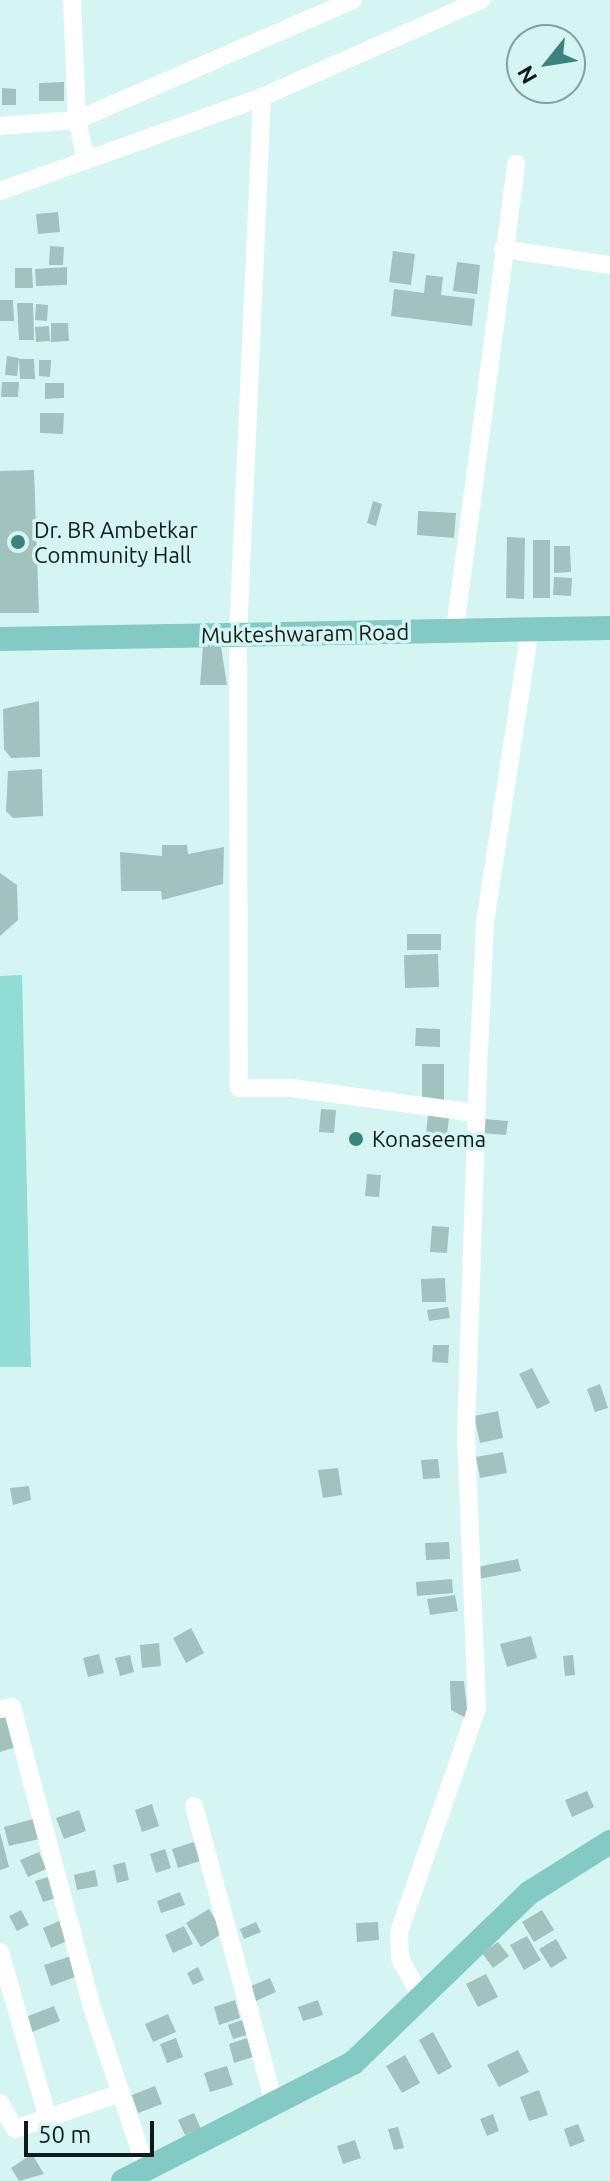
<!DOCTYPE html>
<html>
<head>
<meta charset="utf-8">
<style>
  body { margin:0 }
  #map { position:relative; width:610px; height:2181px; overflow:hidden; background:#d5f5f2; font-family:Ubuntu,sans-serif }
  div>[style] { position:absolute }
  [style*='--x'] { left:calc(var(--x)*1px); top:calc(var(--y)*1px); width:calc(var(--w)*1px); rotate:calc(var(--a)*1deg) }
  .green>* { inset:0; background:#91dcd5 }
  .building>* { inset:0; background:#a2c2be }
  .minor>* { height:18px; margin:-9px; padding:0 9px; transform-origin:9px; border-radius:9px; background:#fff }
  .major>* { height:24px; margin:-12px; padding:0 12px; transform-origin:12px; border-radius:12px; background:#83cac5 }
  .dots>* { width:22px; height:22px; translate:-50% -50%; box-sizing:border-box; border:4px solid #d5f5f2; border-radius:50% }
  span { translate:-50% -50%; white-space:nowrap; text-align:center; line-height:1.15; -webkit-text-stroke:7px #d5f5f2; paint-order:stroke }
  .poi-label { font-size:22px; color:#0f1b1a }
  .left { translate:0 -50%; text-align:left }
  .street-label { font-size:22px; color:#0f1b1a }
  .north { position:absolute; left:506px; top:24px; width:80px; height:80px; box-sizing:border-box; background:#d5f5f2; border:2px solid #869e9c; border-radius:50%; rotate:240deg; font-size:22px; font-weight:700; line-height:32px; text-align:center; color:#0f1b1a }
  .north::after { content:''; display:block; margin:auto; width:28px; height:36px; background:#3b837e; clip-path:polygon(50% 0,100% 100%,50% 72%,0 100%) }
  .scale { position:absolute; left:24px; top:2121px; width:130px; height:36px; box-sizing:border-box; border:4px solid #0f1b1a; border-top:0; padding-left:10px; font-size:24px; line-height:28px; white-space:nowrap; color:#0f1b1a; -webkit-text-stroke:6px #d5f5f2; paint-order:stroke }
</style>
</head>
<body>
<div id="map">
  <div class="green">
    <div style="clip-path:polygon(22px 975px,31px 1367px,0 1367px,0 976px)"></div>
  </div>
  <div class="building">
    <div style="clip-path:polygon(64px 82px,64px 101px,39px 101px,39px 83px)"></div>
    <div style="clip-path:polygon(2px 88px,16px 89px,16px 105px,2px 105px)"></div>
    <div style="clip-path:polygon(58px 212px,60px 232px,38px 234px,36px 214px)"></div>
    <div style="clip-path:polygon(50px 246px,64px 247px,63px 265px,49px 265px)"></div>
    <div style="clip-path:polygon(393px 251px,415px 254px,411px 285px,389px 282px)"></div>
    <div style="clip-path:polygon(457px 262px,480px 265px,477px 294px,453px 291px)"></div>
    <div style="clip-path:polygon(67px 267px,67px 285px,36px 286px,35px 269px)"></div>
    <div style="clip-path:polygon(15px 268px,32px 268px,33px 288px,15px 288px)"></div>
    <div style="clip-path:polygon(426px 275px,443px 277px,441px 295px,475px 299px,472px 326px,391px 316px,394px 289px,424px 293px)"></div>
    <div style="clip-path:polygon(0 300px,13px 300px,14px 321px,0 321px)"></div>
    <div style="clip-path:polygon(17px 303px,33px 303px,34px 340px,19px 340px)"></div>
    <div style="clip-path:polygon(36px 304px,48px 305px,47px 321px,35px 320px)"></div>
    <div style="clip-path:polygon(51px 323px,68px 323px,69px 341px,51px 342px)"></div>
    <div style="clip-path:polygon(49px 326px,50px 341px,36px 342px,35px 327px)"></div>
    <div style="clip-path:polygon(7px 356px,19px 358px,17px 376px,5px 375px)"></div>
    <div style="clip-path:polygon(19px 359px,34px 359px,35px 379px,20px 379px)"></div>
    <div style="clip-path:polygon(39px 360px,51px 360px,50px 377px,39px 376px)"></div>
    <div style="clip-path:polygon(2px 382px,19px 382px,18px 397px,1px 397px)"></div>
    <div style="clip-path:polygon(45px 383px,64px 383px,64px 398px,45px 399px)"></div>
    <div style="clip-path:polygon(40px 413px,64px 413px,63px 434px,40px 433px)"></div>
    <div style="clip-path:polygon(34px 470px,39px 613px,0 613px,0 471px)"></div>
    <div style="clip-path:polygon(373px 501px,382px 504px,376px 526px,367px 523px)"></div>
    <div style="clip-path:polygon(418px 511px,456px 513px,454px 538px,417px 535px)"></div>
    <div style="clip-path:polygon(507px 537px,525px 538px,524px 599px,506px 598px)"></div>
    <div style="clip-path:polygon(533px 540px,550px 540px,550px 598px,533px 598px)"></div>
    <div style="clip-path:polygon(554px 546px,570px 546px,571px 572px,554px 573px)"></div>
    <div style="clip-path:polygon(554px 577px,572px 578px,571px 596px,553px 595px)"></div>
    <div style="clip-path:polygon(203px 646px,221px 647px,227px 685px,200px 685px)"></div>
    <div style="clip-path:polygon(39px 701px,40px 757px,11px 758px,4px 749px,3px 709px)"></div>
    <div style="clip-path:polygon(42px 769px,43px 816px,13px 818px,6px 811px,8px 771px)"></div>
    <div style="clip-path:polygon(162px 845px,187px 845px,188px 854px,224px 847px,223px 884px,162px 900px,161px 891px,121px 891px,120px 852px,162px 856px)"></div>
    <div style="clip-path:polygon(0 873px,17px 885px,18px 920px,0 936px)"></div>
    <div style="clip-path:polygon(407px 934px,441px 934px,441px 950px,407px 950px)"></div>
    <div style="clip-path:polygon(438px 954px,439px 987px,405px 988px,404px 955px)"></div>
    <div style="clip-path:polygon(416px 1028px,440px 1029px,440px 1047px,415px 1046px)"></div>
    <div style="clip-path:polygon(422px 1064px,444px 1064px,444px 1101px,422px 1101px)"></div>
    <div style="clip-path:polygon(321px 1109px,336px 1110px,334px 1133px,319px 1132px)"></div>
    <div style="clip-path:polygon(428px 1115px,449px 1117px,446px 1146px,425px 1143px)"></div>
    <div style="clip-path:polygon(484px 1119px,508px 1121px,506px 1135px,482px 1133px)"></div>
    <div style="clip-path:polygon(367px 1174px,381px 1175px,379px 1197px,365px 1196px)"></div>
    <div style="clip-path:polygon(432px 1226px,449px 1227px,447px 1253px,430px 1252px)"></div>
    <div style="clip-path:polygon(445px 1278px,446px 1302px,422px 1302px,421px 1279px)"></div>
    <div style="clip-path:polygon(448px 1307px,450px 1318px,429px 1321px,427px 1310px)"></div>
    <div style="clip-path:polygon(433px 1345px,449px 1345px,448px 1363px,432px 1362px)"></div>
    <div style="clip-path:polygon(532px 1368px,550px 1403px,537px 1409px,519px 1374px)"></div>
    <div style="clip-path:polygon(600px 1384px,608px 1408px,595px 1412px,587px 1389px)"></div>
    <div style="clip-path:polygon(498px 1411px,503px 1438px,480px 1443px,474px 1416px)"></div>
    <div style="clip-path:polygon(503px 1452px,507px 1473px,480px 1478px,476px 1457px)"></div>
    <div style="clip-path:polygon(438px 1459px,440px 1478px,423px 1479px,421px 1460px)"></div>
    <div style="clip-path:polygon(338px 1468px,342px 1495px,323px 1498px,318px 1470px)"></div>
    <div style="clip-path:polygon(29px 1486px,31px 1500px,13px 1505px,10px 1488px)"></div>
    <div style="clip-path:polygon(449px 1542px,450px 1559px,426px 1560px,425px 1543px)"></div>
    <div style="clip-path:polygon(518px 1559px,521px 1571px,479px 1579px,477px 1567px)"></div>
    <div style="clip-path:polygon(452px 1579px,453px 1593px,417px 1596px,416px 1582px)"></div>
    <div style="clip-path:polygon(455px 1595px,458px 1611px,430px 1615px,427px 1599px)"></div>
    <div style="clip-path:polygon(191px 1628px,204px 1653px,186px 1663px,173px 1638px)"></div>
    <div style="clip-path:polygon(531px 1636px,537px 1658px,507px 1667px,500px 1644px)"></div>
    <div style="clip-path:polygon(159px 1643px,161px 1666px,142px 1668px,140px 1645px)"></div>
    <div style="clip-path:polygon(99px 1654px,104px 1673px,88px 1677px,83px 1658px)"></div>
    <div style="clip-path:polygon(130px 1655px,134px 1672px,120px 1676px,115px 1658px)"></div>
    <div style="clip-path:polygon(573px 1655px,575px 1675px,565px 1676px,563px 1656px)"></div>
    <div style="clip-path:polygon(450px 1681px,464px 1681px,468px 1719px,451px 1710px)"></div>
    <div style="clip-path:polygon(7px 1715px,16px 1747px,0 1752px,0 1717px)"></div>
    <div style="clip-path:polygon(587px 1791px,594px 1807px,572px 1817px,565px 1800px)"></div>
    <div style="clip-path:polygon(152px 1804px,159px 1826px,142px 1832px,135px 1810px)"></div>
    <div style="clip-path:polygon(79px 1810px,86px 1831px,64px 1839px,56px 1818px)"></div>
    <div style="clip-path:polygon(33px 1819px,39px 1839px,9px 1846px,4px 1827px)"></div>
    <div style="clip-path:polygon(0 1832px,9px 1867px,0 1870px)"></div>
    <div style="clip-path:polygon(194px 1842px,200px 1861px,178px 1868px,172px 1849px)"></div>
    <div style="clip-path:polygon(165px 1849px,171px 1868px,156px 1873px,150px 1854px)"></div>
    <div style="clip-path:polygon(39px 1852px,46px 1869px,28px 1877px,20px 1860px)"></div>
    <div style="clip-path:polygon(125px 1862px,129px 1880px,117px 1883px,113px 1865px)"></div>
    <div style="clip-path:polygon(95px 1870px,98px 1886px,77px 1890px,74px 1875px)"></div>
    <div style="clip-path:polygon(48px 1877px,56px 1898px,43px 1902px,35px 1881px)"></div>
    <div style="clip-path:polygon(180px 1892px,185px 1905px,161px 1913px,157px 1901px)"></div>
    <div style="clip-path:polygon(209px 1909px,223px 1933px,201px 1947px,186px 1923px)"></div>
    <div style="clip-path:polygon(21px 1910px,29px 1925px,17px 1931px,9px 1916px)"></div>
    <div style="clip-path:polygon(542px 1910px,554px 1930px,534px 1942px,522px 1922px)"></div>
    <div style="clip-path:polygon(59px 1921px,67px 1941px,51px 1948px,43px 1928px)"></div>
    <div style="clip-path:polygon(256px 1922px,261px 1932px,244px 1939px,240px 1929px)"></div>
    <div style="clip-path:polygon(378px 1922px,379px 1940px,357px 1942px,356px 1923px)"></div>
    <div style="clip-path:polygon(184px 1926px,193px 1944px,173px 1953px,165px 1935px)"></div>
    <div style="clip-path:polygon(527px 1936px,541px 1960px,524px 1970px,510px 1945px)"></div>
    <div style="clip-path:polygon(556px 1939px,567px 1958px,551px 1968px,539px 1949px)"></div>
    <div style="clip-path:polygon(498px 1942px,509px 1956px,493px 1968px,482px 1953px)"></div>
    <div style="clip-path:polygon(71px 1956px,78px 1976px,51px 1986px,44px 1965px)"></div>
    <div style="clip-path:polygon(198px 1967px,204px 1980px,193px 1985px,187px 1973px)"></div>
    <div style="clip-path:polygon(486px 1974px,498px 1997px,478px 2007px,466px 1984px)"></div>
    <div style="clip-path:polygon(270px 1978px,276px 1992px,256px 2001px,249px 1987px)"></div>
    <div style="clip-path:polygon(235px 2000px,240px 2018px,219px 2025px,214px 2007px)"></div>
    <div style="clip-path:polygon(318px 2000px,323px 2015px,303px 2021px,298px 2007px)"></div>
    <div style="clip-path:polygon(54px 2006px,60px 2021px,32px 2032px,26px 2017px)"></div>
    <div style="clip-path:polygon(168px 2014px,176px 2032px,153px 2042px,145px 2024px)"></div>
    <div style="clip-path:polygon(242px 2020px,247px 2035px,233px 2039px,228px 2025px)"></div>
    <div style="clip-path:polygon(433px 2032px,452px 2067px,438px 2075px,419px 2040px)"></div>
    <div style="clip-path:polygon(176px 2038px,183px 2057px,167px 2063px,160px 2044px)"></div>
    <div style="clip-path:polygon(247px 2038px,253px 2057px,234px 2063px,229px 2044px)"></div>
    <div style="clip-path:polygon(518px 2050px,529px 2072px,499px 2087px,487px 2065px)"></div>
    <div style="clip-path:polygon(405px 2055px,420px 2083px,402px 2093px,386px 2066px)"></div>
    <div style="clip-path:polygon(227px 2066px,233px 2085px,210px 2092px,204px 2073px)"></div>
    <div style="clip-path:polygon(155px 2086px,162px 2104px,138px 2113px,132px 2095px)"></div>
    <div style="clip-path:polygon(539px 2090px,548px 2115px,529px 2121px,520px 2097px)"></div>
    <div style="clip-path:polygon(194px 2113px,201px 2129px,185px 2135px,178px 2120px)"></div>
    <div style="clip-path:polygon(493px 2114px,499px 2131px,487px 2136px,480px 2119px)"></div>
    <div style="clip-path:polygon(578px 2124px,585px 2141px,570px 2147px,564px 2129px)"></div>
    <div style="clip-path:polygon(398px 2127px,404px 2148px,394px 2150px,388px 2129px)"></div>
    <div style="clip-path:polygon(355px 2140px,361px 2158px,343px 2164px,337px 2146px)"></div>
    <div style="clip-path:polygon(32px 2154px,44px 2174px,19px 2181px,11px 2168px)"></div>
  </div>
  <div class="minor">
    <div style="--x:72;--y:0;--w:120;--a:87.6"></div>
    <div style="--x:77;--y:120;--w:41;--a:77.3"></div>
    <div style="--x:262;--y:97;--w:539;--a:92.55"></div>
    <div style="--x:238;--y:635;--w:453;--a:89.9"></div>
    <div style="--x:239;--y:1088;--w:52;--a:0"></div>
    <div style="--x:291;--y:1088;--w:187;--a:7.7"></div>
    <div style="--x:0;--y:126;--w:77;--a:-4.5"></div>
    <div style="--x:77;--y:120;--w:301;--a:-23.5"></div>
    <div style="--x:0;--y:191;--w:278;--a:-19.7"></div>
    <div style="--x:262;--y:97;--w:240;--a:-23.9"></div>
    <div style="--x:503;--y:249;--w:108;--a:8.5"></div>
    <div style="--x:455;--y:629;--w:469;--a:-82.5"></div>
    <div style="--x:0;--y:1709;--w:12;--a:-9"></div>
    <div style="--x:12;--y:1707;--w:310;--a:75.1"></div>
    <div style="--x:92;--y:2007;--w:170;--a:71.5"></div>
    <div style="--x:194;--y:1806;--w:311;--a:74.9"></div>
    <div style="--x:0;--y:1952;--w:173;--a:73.9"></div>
    <div style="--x:421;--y:1996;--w:43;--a:-119.6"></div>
    <div style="--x:400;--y:1959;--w:27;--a:-92"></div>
    <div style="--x:399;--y:1932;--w:237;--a:-70.8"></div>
    <div style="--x:477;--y:1708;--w:275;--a:-92.3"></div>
    <div style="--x:466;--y:1433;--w:382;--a:-88.1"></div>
    <div style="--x:479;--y:1051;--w:128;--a:-87.3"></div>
    <div style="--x:485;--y:923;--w:296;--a:-81.3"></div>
    <div style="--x:0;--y:2103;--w:30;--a:60"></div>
    <div style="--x:15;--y:2129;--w:112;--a:-18.8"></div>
  </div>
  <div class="major">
    <div style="--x:0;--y:639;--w:610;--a:-1.03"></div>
    <div style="--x:123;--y:2181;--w:259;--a:-27.2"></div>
    <div style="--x:353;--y:2063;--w:245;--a:-44"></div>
    <div style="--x:529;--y:1893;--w:96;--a:-32.2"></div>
  </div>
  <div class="dots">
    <div style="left:18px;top:542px;background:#3b837e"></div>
    <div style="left:356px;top:1139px;background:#3b837e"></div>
  </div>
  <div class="poi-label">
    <span class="left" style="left:34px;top:542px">Dr. BR Ambetkar<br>Community Hall</span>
    <span class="left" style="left:372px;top:1139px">Konaseema</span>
  </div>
  <div class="street-label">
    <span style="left:305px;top:633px;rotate:-1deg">Mukteshwaram Road</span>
  </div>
  <div class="north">N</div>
  <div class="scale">50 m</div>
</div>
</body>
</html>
